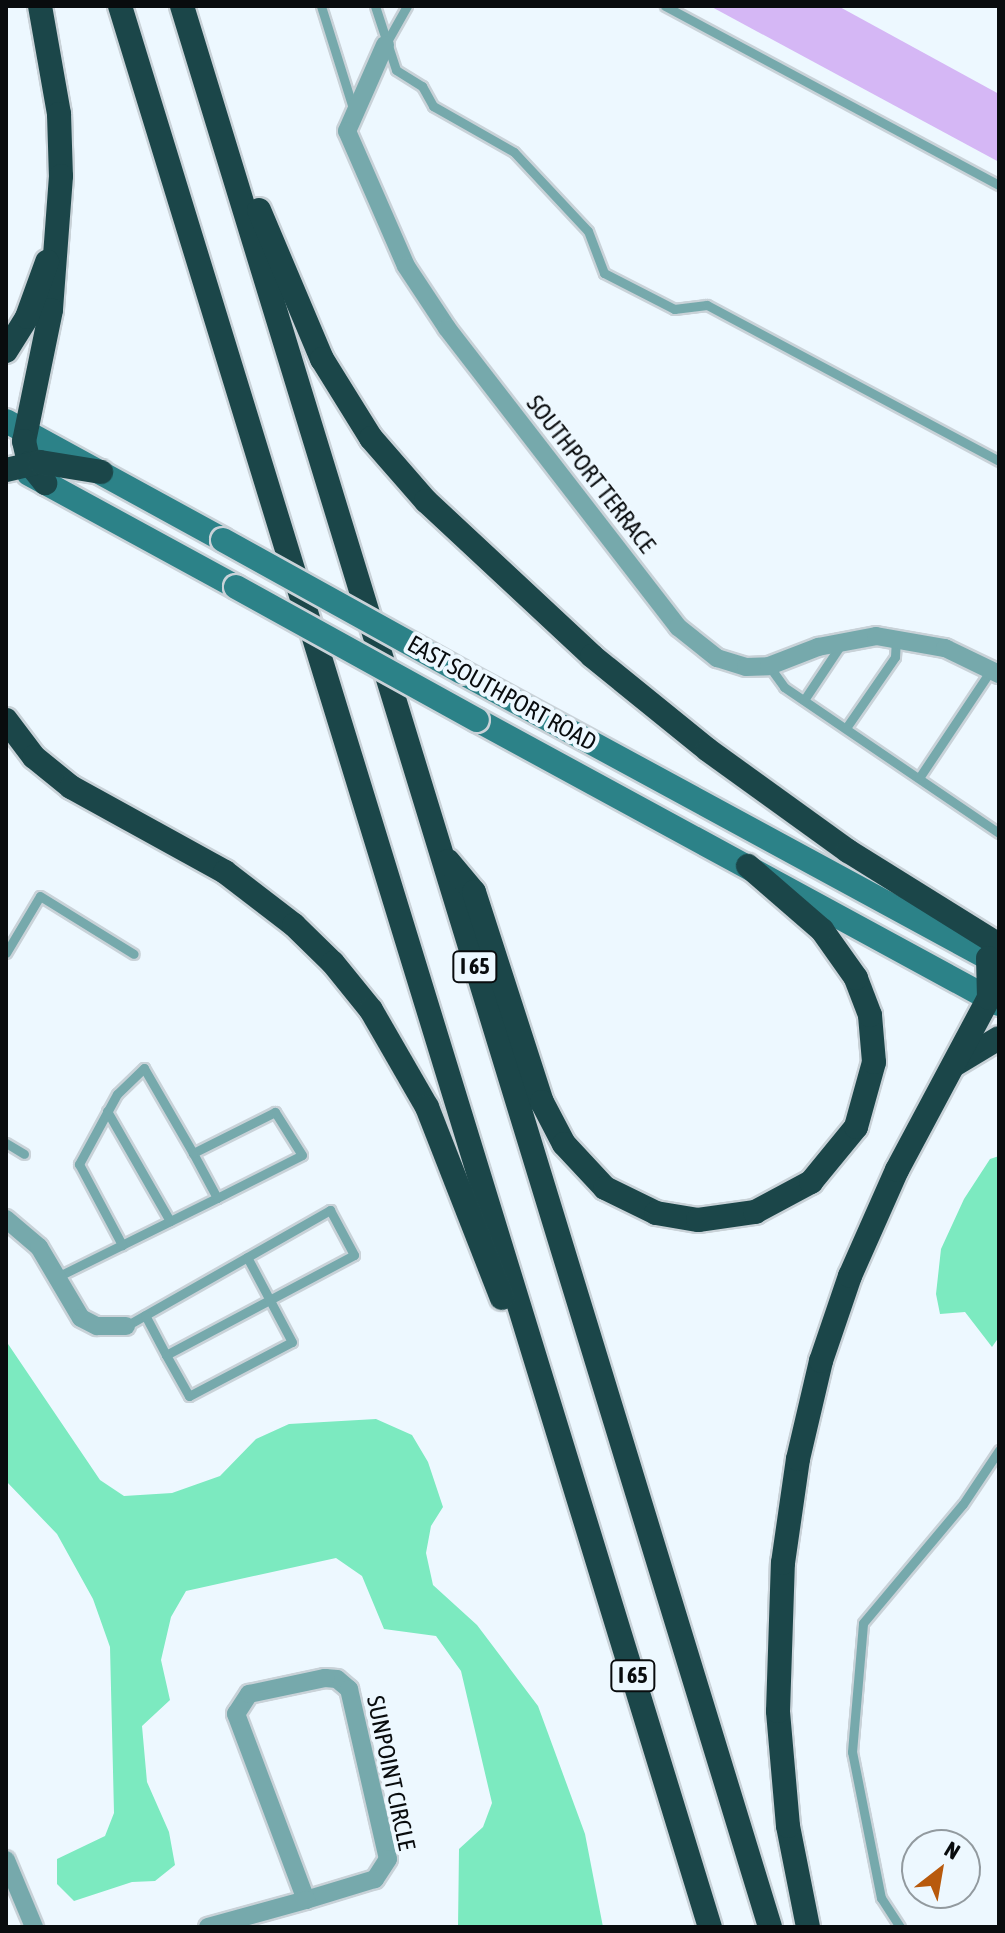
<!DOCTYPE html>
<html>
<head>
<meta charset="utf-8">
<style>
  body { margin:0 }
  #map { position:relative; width:1005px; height:1933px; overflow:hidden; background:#edf8ff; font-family:"Asap Condensed",sans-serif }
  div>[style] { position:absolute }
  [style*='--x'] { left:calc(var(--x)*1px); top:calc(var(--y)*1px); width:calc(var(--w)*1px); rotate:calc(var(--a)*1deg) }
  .green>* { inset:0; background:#d5b7f5 }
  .water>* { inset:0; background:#7ceac0 }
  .roads { filter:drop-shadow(2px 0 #c9d2d8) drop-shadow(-2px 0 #c9d2d8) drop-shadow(0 2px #c9d2d8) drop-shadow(0 -2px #c9d2d8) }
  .lane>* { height:9px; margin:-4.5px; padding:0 4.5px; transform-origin:4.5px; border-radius:4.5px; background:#76a9ac }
  .street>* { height:18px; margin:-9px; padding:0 9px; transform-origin:9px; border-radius:9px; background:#76a9ac }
  .secondary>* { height:24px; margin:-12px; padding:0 12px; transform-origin:12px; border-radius:12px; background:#2c8288 }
  .highway>* { height:24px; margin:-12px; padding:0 12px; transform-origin:12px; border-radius:12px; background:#1b4649 }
  .bridges { filter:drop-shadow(2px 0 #c9d2d8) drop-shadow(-2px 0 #c9d2d8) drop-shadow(0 2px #c9d2d8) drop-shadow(0 -2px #c9d2d8) }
  .secondary-bridge>* { height:24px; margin:-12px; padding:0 12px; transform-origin:12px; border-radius:12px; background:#2c8288 }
  span { translate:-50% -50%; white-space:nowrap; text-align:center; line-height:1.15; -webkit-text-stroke:8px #edf8ff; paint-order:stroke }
  .shield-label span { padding:2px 6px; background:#edf8ff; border:2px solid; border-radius:6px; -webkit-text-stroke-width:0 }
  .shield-label { font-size:22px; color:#090c0e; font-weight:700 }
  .street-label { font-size:24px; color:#090c0e }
  .frame { position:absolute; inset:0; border:8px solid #090c0e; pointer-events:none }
  .north { position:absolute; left:901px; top:1829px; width:80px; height:80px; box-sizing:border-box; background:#edf8ff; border:2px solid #929a9f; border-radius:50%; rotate:31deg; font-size:22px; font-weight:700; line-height:32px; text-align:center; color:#090c0e }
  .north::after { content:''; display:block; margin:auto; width:28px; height:36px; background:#b85a0d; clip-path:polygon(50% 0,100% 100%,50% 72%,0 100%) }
</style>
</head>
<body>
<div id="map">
  <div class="green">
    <div style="clip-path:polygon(710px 6px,838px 6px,999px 94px,999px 162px)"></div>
  </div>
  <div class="water">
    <div style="clip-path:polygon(999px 1156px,999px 1337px,992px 1347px,965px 1312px,940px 1314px,936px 1294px,941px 1249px,964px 1199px,990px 1159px)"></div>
    <div style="clip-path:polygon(6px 1341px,100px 1480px,124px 1496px,172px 1493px,220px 1476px,256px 1439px,289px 1424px,376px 1419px,412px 1435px,428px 1462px,443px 1507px,431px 1526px,426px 1553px,433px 1585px,477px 1625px,538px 1706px,585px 1834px,603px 1927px,458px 1927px,459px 1849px,483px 1827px,492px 1803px,461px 1671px,436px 1636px,384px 1629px,362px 1576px,336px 1558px,186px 1591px,171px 1617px,161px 1660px,170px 1700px,142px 1726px,147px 1782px,169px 1832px,175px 1865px,155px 1881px,132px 1882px,74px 1901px,57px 1884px,57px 1859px,105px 1836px,114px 1813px,110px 1647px,93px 1599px,57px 1534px,6px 1481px)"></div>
  </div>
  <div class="roads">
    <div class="lane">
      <div style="--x:321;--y:6;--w:107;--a:72.6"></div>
      <div style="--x:375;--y:6;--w:67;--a:71.8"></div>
      <div style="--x:396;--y:70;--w:31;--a:32"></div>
      <div style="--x:422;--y:86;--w:23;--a:61"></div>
      <div style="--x:433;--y:106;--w:93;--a:29.6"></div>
      <div style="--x:514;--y:152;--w:108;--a:46.9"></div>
      <div style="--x:588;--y:231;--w:45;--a:69.1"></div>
      <div style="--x:604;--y:273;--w:79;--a:27.2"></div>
      <div style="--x:674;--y:309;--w:33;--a:-7"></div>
      <div style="--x:707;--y:305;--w:331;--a:28.1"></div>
      <div style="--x:665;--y:6;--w:379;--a:28.2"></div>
      <div style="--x:385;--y:45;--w:45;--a:-60.6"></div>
      <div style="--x:769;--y:666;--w:26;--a:54"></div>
      <div style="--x:784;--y:687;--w:260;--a:34.2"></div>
      <div style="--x:804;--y:700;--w:69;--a:-56.3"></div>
      <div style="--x:846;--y:728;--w:86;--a:-55.4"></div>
      <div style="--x:895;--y:657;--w:19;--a:-87"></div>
      <div style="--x:919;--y:778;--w:130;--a:-56.3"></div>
      <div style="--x:6;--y:953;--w:66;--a:-59.2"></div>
      <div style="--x:40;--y:896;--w:110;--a:31.7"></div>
      <div style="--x:107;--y:1111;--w:127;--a:60.2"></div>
      <div style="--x:6;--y:1143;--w:21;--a:31"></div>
      <div style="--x:193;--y:1153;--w:51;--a:61.9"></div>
      <div style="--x:57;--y:1277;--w:178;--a:-26.3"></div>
      <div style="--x:217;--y:1198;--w:95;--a:-26.8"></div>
      <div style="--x:302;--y:1155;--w:51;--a:-122.1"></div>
      <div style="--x:275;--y:1112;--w:92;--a:153.4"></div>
      <div style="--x:193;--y:1153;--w:98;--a:-120"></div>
      <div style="--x:144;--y:1068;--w:37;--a:136"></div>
      <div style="--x:117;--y:1094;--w:80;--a:118.5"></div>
      <div style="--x:79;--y:1164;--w:92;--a:62"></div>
      <div style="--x:126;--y:1326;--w:235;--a:-29.6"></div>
      <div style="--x:330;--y:1210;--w:51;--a:61.9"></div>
      <div style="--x:354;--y:1255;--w:213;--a:152"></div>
      <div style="--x:166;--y:1355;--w:45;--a:-117.7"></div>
      <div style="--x:166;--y:1355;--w:47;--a:60.7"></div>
      <div style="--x:189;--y:1396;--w:116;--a:-27.7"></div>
      <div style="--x:292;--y:1342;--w:96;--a:-117.9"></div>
      <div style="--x:900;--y:1927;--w:35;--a:-123"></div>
      <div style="--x:881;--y:1898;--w:149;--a:-101.2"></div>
      <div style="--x:852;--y:1752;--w:129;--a:-85.1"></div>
      <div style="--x:863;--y:1623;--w:155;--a:-50"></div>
      <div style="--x:963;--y:1504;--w:65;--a:-56.3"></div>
    </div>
    <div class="street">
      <div style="--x:385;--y:45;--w:94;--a:113.8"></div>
      <div style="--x:347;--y:131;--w:147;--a:66.4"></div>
      <div style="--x:406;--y:266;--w:74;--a:56.5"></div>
      <div style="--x:447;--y:328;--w:378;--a:52.3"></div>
      <div style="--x:678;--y:627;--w:50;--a:38.5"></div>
      <div style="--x:717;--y:658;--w:30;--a:17"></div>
      <div style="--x:746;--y:667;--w:23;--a:-2"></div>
      <div style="--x:769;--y:666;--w:53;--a:-21.2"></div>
      <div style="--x:818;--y:647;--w:59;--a:-10.7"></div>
      <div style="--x:876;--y:636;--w:70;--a:9.9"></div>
      <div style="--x:945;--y:648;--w:60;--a:25.7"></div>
      <div style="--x:6;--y:1219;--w:43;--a:40.3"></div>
      <div style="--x:39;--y:1247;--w:82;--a:59.4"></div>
      <div style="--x:81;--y:1318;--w:18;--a:27"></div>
      <div style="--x:97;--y:1326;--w:29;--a:0"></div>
      <div style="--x:325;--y:1678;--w:12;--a:5"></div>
      <div style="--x:337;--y:1679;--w:16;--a:40"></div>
      <div style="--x:349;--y:1689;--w:174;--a:77.1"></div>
      <div style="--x:388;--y:1859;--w:24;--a:123"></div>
      <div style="--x:375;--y:1879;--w:72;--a:163.1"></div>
      <div style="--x:306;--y:1900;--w:199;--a:-110.6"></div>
      <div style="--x:236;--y:1714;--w:24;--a:-57"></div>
      <div style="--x:249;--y:1694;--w:78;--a:-11.9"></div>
      <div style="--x:6;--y:1860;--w:73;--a:67.3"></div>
      <div style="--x:208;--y:1927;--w:102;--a:-15.4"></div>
    </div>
    <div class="secondary">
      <div style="--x:6;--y:421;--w:247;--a:28.7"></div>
      <div style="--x:29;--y:474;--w:236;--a:28.6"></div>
      <div style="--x:461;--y:672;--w:612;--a:28.49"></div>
      <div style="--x:477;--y:720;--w:594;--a:28.55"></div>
    </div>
    <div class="highway">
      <div style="--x:40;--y:6;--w:110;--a:80"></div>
      <div style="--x:59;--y:114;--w:62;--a:88.2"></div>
      <div style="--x:61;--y:176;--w:134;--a:94.3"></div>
      <div style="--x:51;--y:310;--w:134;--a:101.6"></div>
      <div style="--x:24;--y:441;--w:23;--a:77"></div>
      <div style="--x:29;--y:463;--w:26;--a:51"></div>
      <div style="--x:120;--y:6;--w:2010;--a:72.93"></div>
      <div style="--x:182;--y:6;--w:2009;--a:72.98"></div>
      <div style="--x:259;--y:210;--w:162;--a:67.1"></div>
      <div style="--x:322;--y:359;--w:93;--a:58.2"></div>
      <div style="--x:371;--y:438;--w:84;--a:48.9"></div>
      <div style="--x:426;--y:501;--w:227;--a:43"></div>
      <div style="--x:592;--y:656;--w:149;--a:39"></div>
      <div style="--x:708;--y:750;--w:173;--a:35.8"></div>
      <div style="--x:848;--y:851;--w:178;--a:31.9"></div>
      <div style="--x:6;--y:351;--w:40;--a:-58"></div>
      <div style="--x:27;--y:317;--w:59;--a:-70"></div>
      <div style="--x:6;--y:470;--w:35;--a:-13"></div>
      <div style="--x:40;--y:462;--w:62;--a:9.3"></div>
      <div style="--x:6;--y:720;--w:46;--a:52.9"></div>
      <div style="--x:34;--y:757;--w:48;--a:39"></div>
      <div style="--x:71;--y:787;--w:176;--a:28.9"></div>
      <div style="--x:225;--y:872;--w:87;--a:37.5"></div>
      <div style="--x:294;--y:925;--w:54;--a:44.3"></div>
      <div style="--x:333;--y:963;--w:60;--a:51"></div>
      <div style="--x:371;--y:1010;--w:112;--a:60"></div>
      <div style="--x:427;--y:1107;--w:205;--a:68.6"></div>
      <div style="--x:448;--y:861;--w:40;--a:50"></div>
      <div style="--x:474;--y:892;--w:221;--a:72.1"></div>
      <div style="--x:542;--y:1102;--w:47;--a:62.4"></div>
      <div style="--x:564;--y:1144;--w:60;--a:47"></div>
      <div style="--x:605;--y:1188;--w:57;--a:26.1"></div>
      <div style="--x:656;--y:1213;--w:43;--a:9.5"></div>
      <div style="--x:698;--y:1220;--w:58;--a:-8"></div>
      <div style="--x:755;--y:1212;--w:64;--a:-28.2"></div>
      <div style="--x:811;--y:1182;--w:71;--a:-50.7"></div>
      <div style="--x:856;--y:1127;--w:67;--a:-74.5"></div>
      <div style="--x:874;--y:1062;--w:47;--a:-94.9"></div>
      <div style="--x:870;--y:1015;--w:40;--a:-111"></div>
      <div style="--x:856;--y:978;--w:59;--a:-125.3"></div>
      <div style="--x:822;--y:930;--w:98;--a:-139.1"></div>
      <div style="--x:954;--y:1065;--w:52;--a:-31"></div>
      <div style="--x:808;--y:1927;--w:103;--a:-101.2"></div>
      <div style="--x:788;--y:1826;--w:115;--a:-95"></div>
      <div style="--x:778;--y:1711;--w:148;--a:-88.1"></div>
      <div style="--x:783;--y:1563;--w:105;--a:-81.8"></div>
      <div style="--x:798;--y:1459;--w:101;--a:-76.8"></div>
      <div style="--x:821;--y:1361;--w:90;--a:-71.2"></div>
      <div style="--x:850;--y:1276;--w:116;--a:-66.1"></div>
      <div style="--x:897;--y:1170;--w:195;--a:-61.9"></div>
      <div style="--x:989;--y:998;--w:40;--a:-91.4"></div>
    </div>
  </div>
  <div class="bridges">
    <div class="secondary-bridge">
      <div style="--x:223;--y:540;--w:272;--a:29"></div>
      <div style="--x:236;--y:587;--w:275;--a:28.9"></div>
    </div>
  </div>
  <div class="shield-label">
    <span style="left:475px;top:967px">I 65</span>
    <span style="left:633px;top:1676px">I 65</span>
  </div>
  <div class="street-label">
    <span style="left:591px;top:474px;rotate:52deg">SOUTHPORT TERRACE</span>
    <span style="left:502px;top:693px;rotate:29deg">EAST SOUTHPORT ROAD</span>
    <span style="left:391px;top:1773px;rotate:78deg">SUNPOINT CIRCLE</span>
  </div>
  <div class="frame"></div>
  <div class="north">N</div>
</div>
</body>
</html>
